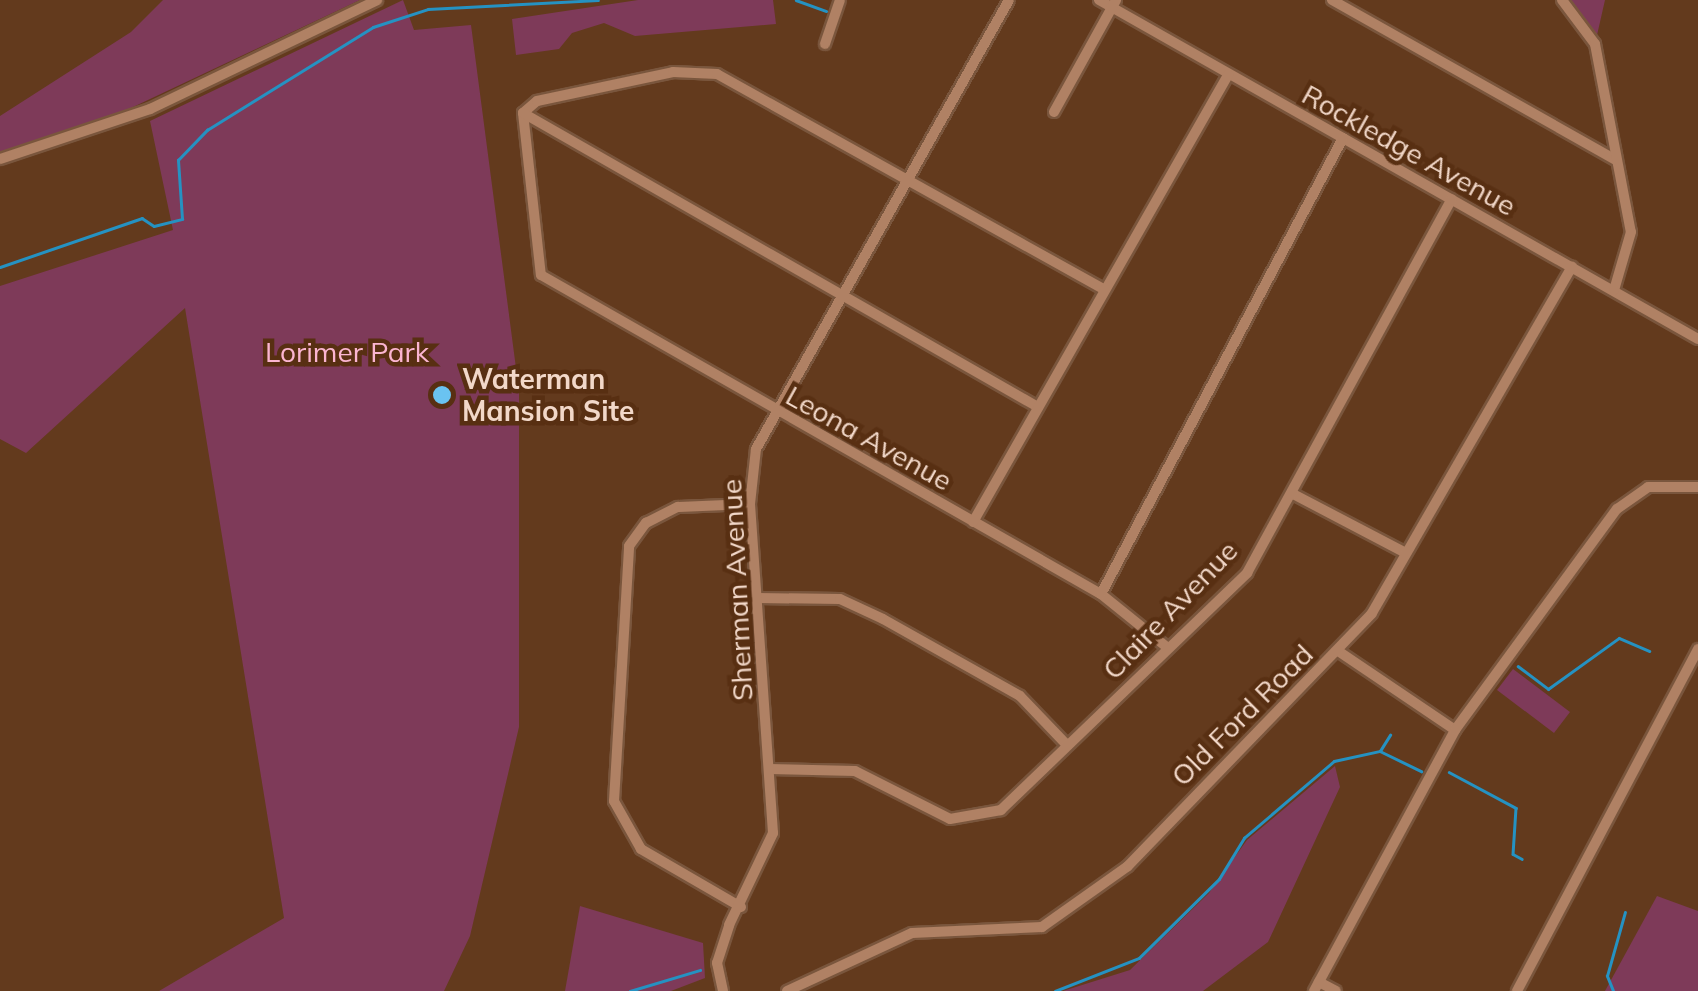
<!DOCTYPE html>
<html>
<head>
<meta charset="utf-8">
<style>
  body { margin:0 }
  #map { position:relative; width:1698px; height:991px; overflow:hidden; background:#633a1d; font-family:Mulish,sans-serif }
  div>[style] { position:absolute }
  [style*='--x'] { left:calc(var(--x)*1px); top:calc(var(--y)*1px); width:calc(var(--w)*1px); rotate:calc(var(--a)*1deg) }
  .green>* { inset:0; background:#7e3a59 }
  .stream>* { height:2.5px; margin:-1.25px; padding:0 1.25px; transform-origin:1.25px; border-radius:1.25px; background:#2592c2 }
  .roads { filter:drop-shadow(2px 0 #7a563d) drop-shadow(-2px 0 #7a563d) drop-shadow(0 2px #7a563d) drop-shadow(0 -2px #7a563d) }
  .street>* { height:10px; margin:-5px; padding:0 5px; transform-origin:5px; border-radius:5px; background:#b08164 }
  .dots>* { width:28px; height:28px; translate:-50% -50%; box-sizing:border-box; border:5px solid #582f12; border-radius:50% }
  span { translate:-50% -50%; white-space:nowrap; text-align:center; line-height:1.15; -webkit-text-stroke:9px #582f12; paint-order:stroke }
  .street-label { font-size:28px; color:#f2d8c9 }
  .park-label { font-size:28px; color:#fbb5d1 }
  .poi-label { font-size:28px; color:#f2d8c9; font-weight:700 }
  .left { translate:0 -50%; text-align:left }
</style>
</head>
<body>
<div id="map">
  <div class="green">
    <div style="clip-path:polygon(163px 0,360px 0,114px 116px,0 152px,0 116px,131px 32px)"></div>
    <div style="clip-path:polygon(403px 0,414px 30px,471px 25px,519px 391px,519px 727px,470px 936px,444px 991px,159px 991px,284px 918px,185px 308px,26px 453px,0 439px,0 286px,173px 230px,150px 121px)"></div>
    <div style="clip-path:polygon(638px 0,773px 0,776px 24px,635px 36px,604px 23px,572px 33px,559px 49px,516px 55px,512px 19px)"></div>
    <div style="clip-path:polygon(1562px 0,1605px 0,1595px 44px,1579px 11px)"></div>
    <div style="clip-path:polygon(1513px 669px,1570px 712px,1554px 733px,1497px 690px)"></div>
    <div style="clip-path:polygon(1335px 766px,1340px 787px,1268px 942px,1203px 991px,1063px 991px,1130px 970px,1209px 893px,1247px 840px)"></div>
    <div style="clip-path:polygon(1657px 896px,1698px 911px,1698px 991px,1605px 991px)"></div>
    <div style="clip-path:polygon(580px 906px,703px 943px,705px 978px,671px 991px,565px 991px)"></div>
  </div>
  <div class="stream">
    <div style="--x:796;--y:0;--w:32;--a:20"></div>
    <div style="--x:0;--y:267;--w:150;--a:-19"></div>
    <div style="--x:142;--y:218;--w:14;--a:34"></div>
    <div style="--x:154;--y:226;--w:29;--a:-14"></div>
    <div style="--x:182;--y:219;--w:59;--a:-93.9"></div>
    <div style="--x:178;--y:160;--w:42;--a:-46"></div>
    <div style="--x:207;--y:130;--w:195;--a:-31.8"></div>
    <div style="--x:373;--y:27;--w:58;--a:-18.1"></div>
    <div style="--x:428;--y:9;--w:170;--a:-3"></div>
    <div style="--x:1518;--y:666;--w:38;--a:37"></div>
    <div style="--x:1548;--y:689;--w:87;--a:-35.7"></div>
    <div style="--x:1619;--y:638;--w:33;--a:23"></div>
    <div style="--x:1380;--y:751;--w:19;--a:-58"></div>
    <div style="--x:1449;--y:772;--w:76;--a:28.2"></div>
    <div style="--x:1516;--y:808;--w:46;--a:93.7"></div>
    <div style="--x:1513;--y:854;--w:10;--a:29"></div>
    <div style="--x:630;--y:991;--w:73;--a:-16.7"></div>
    <div style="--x:1055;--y:991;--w:90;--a:-21.4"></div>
    <div style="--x:1139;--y:958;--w:112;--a:-44.6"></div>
    <div style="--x:1219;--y:879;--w:48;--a:-58.6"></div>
    <div style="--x:1244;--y:838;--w:118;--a:-40.5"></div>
    <div style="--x:1334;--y:761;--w:47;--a:-12.3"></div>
    <div style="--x:1380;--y:751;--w:46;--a:26"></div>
    <div style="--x:1613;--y:991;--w:16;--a:-112"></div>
    <div style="--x:1607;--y:976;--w:66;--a:-74.3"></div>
  </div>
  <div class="roads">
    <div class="street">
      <div style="--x:1099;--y:0;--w:688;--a:29.51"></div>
      <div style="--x:1332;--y:0;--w:326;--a:29.4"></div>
      <div style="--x:1562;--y:0;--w:55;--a:53.1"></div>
      <div style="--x:1595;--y:44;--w:191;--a:79.2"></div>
      <div style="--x:1631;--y:232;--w:60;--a:106.3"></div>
      <div style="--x:825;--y:44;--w:46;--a:-71.2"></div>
      <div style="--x:1054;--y:112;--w:128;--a:-61"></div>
      <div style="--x:523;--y:113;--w:163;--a:83.7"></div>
      <div style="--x:541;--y:275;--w:644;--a:29.67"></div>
      <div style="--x:1101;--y:594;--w:86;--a:38.9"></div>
      <div style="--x:523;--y:113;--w:18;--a:-41"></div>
      <div style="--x:537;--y:101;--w:139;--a:-12"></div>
      <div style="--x:673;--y:72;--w:44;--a:2.6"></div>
      <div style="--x:717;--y:74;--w:442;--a:29.1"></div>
      <div style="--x:523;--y:113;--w:593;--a:29.72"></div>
      <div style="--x:0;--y:159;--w:158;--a:-18.4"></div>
      <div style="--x:150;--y:109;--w:252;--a:-25.6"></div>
      <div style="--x:1293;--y:494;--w:125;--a:27.6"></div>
      <div style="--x:973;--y:522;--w:515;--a:-60.3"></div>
      <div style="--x:1101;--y:594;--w:516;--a:-62.05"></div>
      <div style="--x:758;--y:598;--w:82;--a:0.7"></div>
      <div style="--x:840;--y:599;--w:47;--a:24.9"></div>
      <div style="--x:883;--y:619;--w:157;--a:29.3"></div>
      <div style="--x:1020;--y:696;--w:68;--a:46.2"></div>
      <div style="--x:1338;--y:651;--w:141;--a:34"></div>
      <div style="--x:770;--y:769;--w:85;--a:1.3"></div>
      <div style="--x:855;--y:771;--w:106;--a:26.8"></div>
      <div style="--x:950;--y:819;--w:52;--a:-10"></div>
      <div style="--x:1001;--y:810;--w:342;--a:-43.9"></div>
      <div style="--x:1247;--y:573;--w:426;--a:-61.3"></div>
      <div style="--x:741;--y:907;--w:116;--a:-149.9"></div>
      <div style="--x:641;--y:849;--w:55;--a:-119.4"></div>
      <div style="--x:614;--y:801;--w:255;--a:-86.6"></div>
      <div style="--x:629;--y:546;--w:29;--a:-54"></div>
      <div style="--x:646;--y:523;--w:36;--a:-27"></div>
      <div style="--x:678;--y:507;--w:72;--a:-2.4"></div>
      <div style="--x:1319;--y:982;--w:19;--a:28"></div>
      <div style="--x:723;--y:991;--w:29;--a:-102"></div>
      <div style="--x:717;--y:963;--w:40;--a:-72"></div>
      <div style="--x:729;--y:925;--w:102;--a:-64.4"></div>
      <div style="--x:773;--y:833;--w:330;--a:-94"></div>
      <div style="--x:750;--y:504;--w:55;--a:-83.8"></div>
      <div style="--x:756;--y:449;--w:515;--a:-60.6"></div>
      <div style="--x:787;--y:991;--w:138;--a:-24.9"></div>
      <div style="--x:912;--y:933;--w:130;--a:-2.6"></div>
      <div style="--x:1042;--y:927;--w:105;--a:-35.3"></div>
      <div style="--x:1128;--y:866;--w:351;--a:-46"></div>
      <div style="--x:1372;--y:613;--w:400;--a:-60"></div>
      <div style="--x:1314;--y:991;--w:297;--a:-61.6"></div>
      <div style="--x:1455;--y:730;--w:274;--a:-53.8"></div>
      <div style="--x:1617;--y:509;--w:38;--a:-35"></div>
      <div style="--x:1648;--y:487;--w:50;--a:0"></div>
      <div style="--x:1517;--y:991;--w:387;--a:-62.1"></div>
    </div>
  </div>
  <div class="dots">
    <div style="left:442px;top:395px;background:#6ac3f1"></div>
  </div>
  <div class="street-label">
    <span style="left:1409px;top:150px;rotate:29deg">Rockledge Avenue</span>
    <span style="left:869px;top:438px;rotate:29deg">Leona Avenue</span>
    <span style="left:737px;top:590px;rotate:-93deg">Sherman Avenue</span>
    <span style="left:1170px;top:610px;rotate:-46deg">Claire Avenue</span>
    <span style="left:1242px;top:715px;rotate:-45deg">Old Ford Road</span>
  </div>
  <div class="park-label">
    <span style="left:347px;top:352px">Lorimer Park</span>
  </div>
  <div class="poi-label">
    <span class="left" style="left:462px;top:395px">Waterman<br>Mansion Site</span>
  </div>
</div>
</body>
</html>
